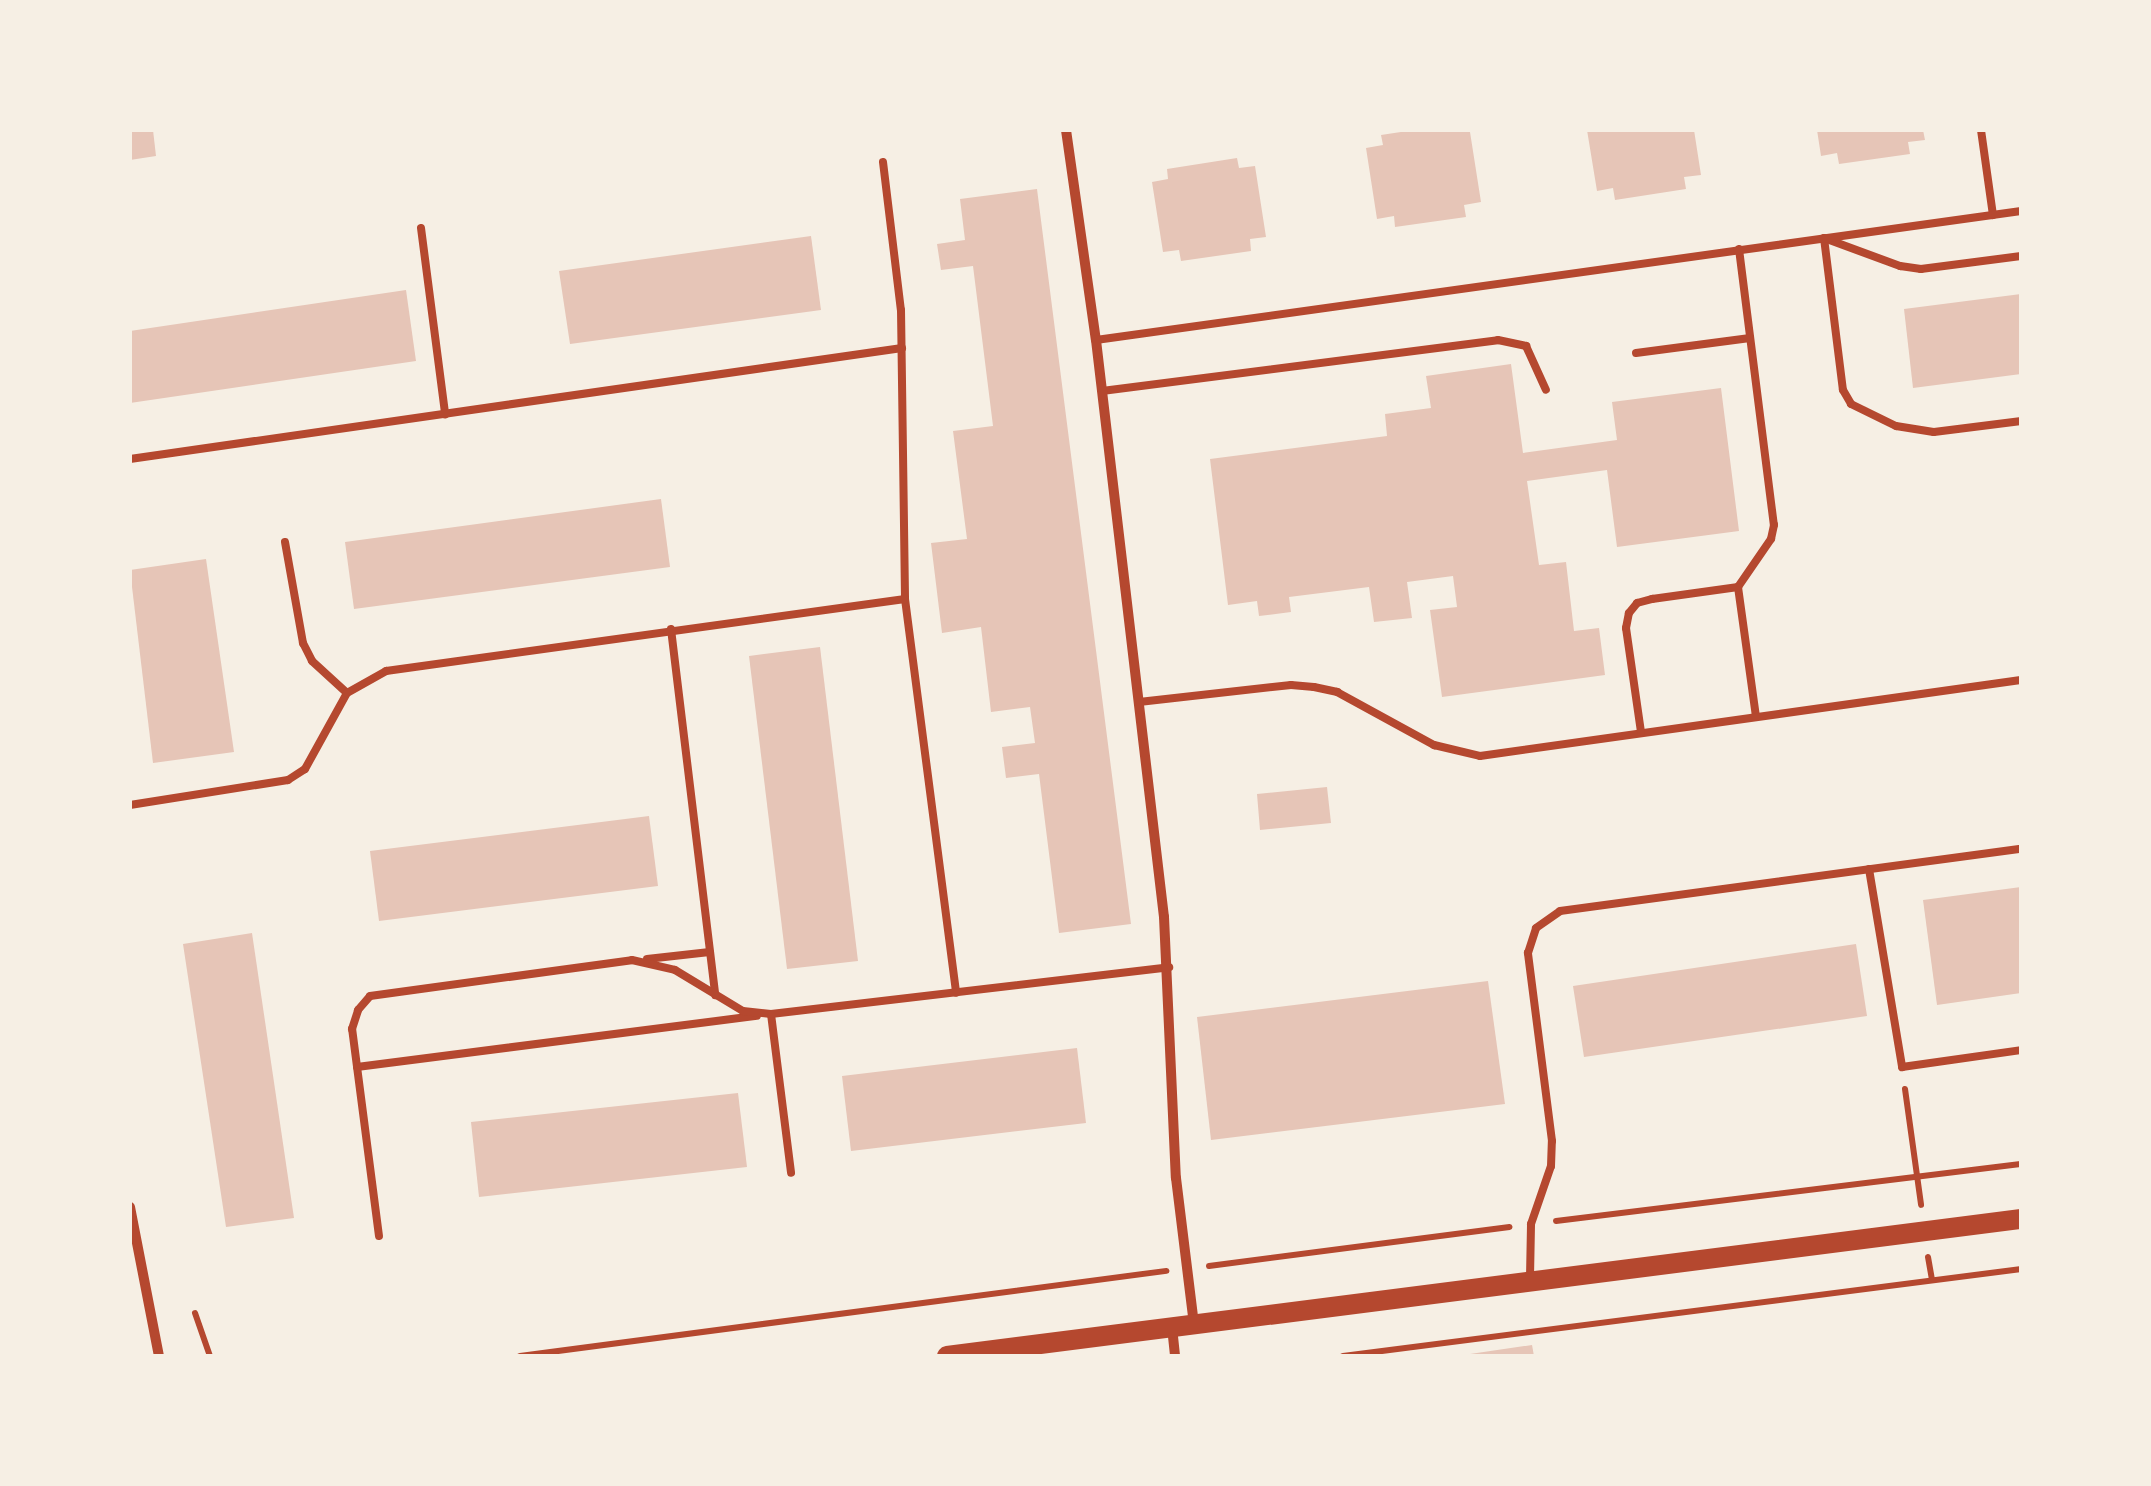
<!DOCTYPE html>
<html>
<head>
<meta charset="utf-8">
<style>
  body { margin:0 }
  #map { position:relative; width:2151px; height:1486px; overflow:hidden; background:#f6efe4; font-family:"IBM Plex Serif",serif }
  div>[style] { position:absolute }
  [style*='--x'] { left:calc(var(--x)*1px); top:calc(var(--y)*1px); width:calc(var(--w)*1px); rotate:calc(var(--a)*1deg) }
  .building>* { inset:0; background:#e6c5b7 }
  .path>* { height:6px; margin:-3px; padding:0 3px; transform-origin:3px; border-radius:3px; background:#b5482f }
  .service>* { height:8px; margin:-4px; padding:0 4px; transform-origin:4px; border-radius:4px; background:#b5482f }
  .minor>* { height:10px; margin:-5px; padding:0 5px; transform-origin:5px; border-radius:5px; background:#b5482f }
  .secondary>* { height:20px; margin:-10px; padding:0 10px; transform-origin:10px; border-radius:10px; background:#b5482f }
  span { translate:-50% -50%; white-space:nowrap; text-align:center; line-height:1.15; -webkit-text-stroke:10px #f6efe4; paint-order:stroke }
  .frame { position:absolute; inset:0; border:132px solid #f6efe4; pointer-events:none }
</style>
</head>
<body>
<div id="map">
  <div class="building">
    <div style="clip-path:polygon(130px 130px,153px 130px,156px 156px,130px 160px)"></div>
    <div style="clip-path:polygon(1414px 130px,1470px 132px,1481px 202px,1464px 205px,1466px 217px,1395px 227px,1394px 216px,1377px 219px,1366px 148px,1383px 145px,1381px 135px)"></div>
    <div style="clip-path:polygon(1587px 130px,1694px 130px,1701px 175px,1684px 177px,1686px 189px,1615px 200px,1613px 188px,1597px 191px)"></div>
    <div style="clip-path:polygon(1817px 130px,1923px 130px,1925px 140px,1908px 142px,1910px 154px,1839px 164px,1837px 153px,1821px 156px)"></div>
    <div style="clip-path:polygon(1237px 158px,1239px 168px,1255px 166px,1266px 237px,1250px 239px,1251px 251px,1181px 261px,1179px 250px,1163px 252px,1152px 182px,1168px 179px,1167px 169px)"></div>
    <div style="clip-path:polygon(1037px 189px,1131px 924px,1059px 933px,1039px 774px,1006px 778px,1002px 747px,1035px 743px,1030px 707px,991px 712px,981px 627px,942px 633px,931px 543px,967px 539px,953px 431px,993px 426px,973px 266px,941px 270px,937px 244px,965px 240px,960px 199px)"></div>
    <div style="clip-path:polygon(811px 236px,821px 310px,570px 344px,559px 271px)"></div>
    <div style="clip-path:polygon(406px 290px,416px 361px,130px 403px,130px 331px)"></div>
    <div style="clip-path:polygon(2021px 294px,2021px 374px,1913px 388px,1904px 309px)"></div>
    <div style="clip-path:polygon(1511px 364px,1523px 453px,1617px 440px,1612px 402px,1721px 388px,1739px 531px,1617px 547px,1607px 470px,1527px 481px,1539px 565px,1566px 562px,1574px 631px,1599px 628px,1605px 675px,1442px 697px,1430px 610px,1457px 607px,1453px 576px,1407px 582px,1412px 618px,1374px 622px,1369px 587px,1289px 597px,1291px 612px,1259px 616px,1257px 601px,1228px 605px,1210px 459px,1387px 436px,1385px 414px,1431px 408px,1426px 376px)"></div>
    <div style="clip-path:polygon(661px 499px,670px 567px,354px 609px,345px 542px)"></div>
    <div style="clip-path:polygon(206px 559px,234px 752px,153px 763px,130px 570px)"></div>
    <div style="clip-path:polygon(820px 647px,858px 961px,787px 969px,749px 656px)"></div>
    <div style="clip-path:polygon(1327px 787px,1331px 823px,1260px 830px,1257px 794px)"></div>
    <div style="clip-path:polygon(649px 816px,658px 886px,379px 921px,370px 851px)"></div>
    <div style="clip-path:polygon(2021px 887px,2021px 993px,1937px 1005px,1923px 900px)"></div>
    <div style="clip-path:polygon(252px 933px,294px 1218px,226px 1227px,183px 944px)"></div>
    <div style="clip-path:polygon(1856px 944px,1867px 1016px,1584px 1057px,1573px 986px)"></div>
    <div style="clip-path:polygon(1488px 981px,1505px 1104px,1211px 1140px,1197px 1017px)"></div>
    <div style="clip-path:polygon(1077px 1048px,1086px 1123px,851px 1151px,842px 1076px)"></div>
    <div style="clip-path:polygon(738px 1093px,747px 1167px,479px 1197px,471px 1122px)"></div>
    <div style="clip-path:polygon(1532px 1345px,1534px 1356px,1470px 1356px,1470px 1354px)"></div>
  </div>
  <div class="path">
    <div style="--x:1905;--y:1089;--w:117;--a:82.1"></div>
    <div style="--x:1556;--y:1221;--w:468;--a:-7"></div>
    <div style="--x:1928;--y:1257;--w:23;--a:80"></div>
    <div style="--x:1209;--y:1266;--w:303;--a:-7.4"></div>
    <div style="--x:195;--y:1313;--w:46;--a:70.8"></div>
    <div style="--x:520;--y:1356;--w:652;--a:-7.5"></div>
    <div style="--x:1343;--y:1356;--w:684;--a:-7.31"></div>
  </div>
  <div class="service">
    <div style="--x:1981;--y:130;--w:86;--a:82"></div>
    <div style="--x:883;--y:162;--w:149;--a:83.1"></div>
    <div style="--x:901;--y:310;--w:289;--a:89.2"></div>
    <div style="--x:905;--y:599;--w:397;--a:82.6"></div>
    <div style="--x:421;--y:228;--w:188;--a:82.6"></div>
    <div style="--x:1739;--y:249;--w:278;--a:82.8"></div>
    <div style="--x:1774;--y:525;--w:14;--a:102"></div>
    <div style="--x:1771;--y:539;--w:58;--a:124.5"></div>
    <div style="--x:1738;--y:587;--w:131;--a:82.1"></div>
    <div style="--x:2021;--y:256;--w:101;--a:172.6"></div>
    <div style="--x:1921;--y:269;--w:21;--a:-172"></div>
    <div style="--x:1900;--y:266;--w:81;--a:-159.8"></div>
    <div style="--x:1824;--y:238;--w:153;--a:82.9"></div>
    <div style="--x:1843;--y:390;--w:16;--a:60"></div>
    <div style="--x:1851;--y:404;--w:50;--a:26.1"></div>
    <div style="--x:1896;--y:426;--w:38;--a:9"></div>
    <div style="--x:1934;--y:432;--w:88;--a:-7.2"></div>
    <div style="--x:1096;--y:340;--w:934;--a:-7.94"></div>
    <div style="--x:1636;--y:353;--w:115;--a:-7.5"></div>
    <div style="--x:1102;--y:391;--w:399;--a:-7.3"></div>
    <div style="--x:1498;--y:340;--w:29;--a:12"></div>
    <div style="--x:1526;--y:346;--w:48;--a:65.6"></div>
    <div style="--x:130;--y:459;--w:780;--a:-8.18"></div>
    <div style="--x:285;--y:542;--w:103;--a:79.9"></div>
    <div style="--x:303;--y:643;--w:20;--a:63"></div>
    <div style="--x:312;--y:661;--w:47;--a:42.4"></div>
    <div style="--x:671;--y:629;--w:369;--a:83.1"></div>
    <div style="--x:1139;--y:702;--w:153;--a:-6.4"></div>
    <div style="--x:1291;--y:685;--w:23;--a:5"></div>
    <div style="--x:1314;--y:687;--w:24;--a:12"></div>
    <div style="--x:1337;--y:692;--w:111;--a:28.7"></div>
    <div style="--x:1434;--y:745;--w:47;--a:13.4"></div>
    <div style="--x:1480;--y:756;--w:546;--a:-8"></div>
    <div style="--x:1641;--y:732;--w:105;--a:-98.2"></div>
    <div style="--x:1626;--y:628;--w:15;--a:-79"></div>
    <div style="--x:1629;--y:613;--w:13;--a:-51"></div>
    <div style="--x:1637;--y:603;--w:16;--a:-15"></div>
    <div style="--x:1652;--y:599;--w:87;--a:-7.9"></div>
    <div style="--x:130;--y:805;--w:160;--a:-9"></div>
    <div style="--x:288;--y:780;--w:20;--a:-33"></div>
    <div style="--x:305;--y:769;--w:87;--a:-61.1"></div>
    <div style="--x:347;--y:693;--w:45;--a:-29.4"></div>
    <div style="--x:386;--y:671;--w:524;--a:-7.9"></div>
    <div style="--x:1869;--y:869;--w:201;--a:80.5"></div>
    <div style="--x:1902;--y:1067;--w:120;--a:-8.1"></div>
    <div style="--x:647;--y:959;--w:63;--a:-6.3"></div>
    <div style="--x:771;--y:1014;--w:160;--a:82.8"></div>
    <div style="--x:357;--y:1067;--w:403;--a:-7.3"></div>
    <div style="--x:379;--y:1236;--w:209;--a:-97.4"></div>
    <div style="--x:352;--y:1029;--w:20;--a:-72"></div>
    <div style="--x:358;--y:1010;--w:18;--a:-49"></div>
    <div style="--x:370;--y:996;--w:264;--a:-7.8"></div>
    <div style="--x:632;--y:960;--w:44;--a:13.1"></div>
    <div style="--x:675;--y:970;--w:79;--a:31.1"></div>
    <div style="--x:743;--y:1011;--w:28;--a:6"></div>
    <div style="--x:771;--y:1014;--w:401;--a:-6.7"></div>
    <div style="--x:1530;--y:1277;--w:53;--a:-88.9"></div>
    <div style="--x:1531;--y:1224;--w:61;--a:-71"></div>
    <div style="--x:1551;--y:1166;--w:25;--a:-88"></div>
    <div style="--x:1552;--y:1141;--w:190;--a:-97.3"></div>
    <div style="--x:1528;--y:953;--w:26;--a:-72"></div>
    <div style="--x:1536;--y:928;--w:29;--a:-35"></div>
    <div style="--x:1560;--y:911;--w:465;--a:-7.7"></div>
  </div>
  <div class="minor">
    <div style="--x:1066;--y:130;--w:212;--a:81.9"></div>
    <div style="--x:1096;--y:340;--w:581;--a:83.28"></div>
    <div style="--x:1164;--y:917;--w:261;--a:87.4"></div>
    <div style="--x:1176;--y:1178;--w:147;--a:83"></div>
    <div style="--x:130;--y:1207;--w:152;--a:79"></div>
    <div style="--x:1172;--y:1327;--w:29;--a:84"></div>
  </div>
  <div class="secondary">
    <div style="--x:947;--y:1356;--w:1083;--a:-7.27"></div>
  </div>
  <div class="frame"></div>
</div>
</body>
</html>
